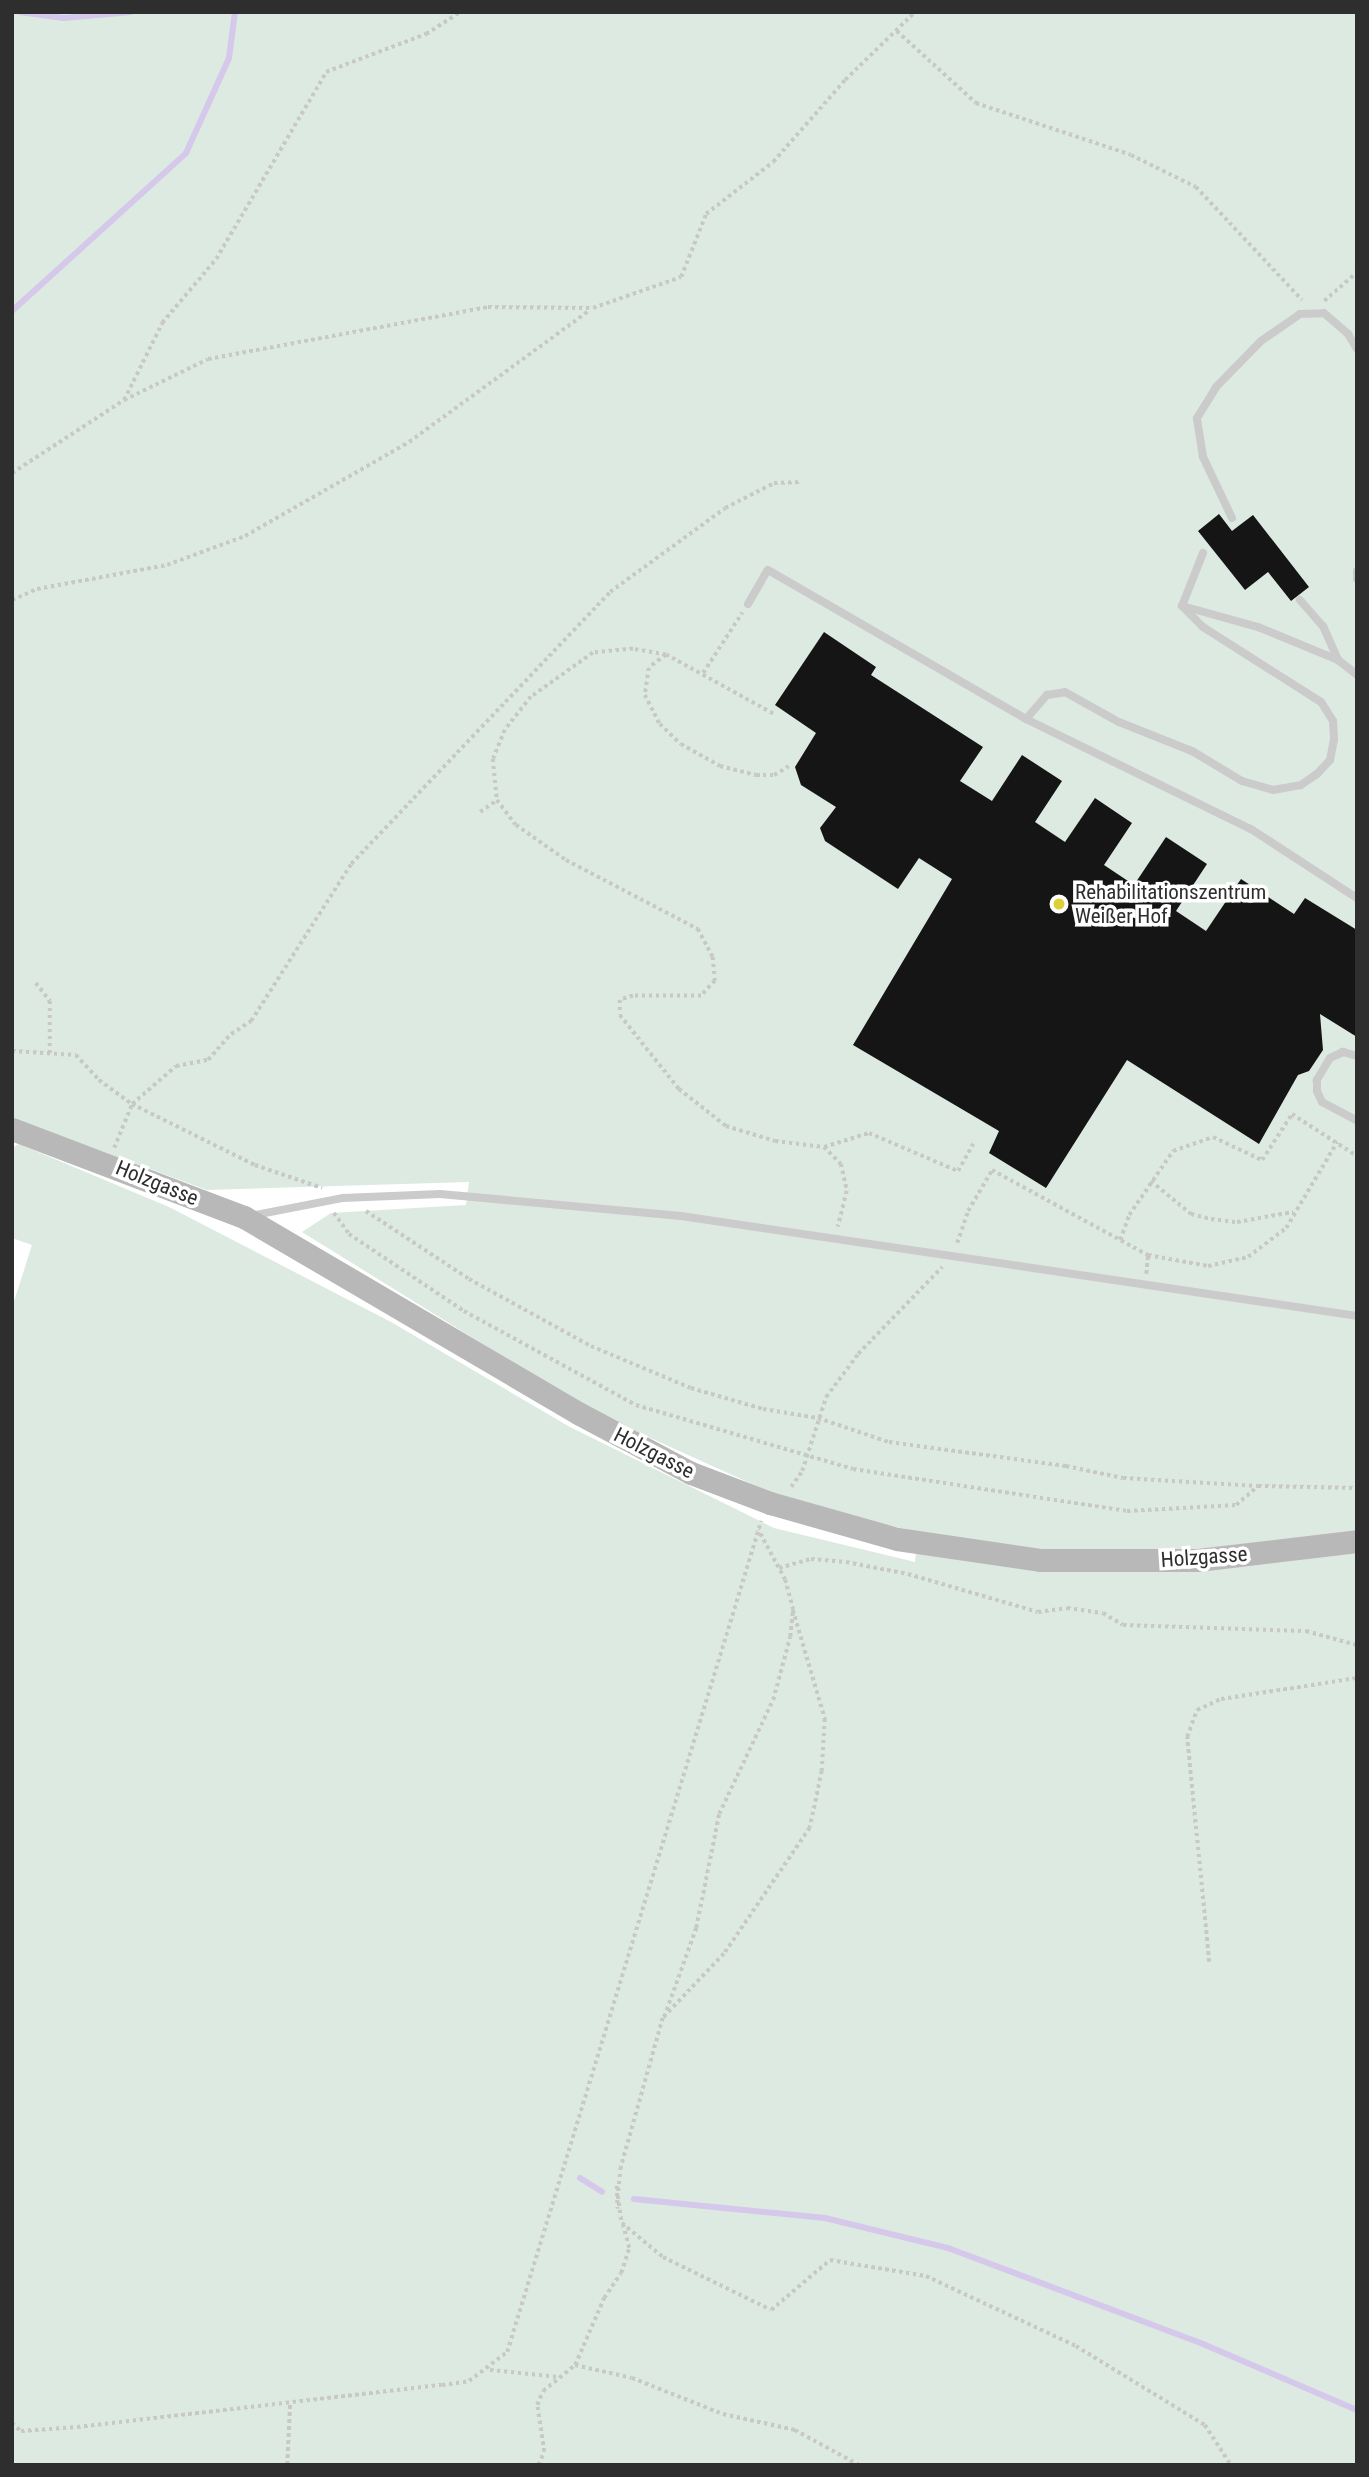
<!DOCTYPE html>
<html>
<head>
<meta charset="utf-8">
<style>
  body { margin:0 }
  #map { position:relative; width:1369px; height:2477px; overflow:hidden; background:#fff; font-family:"Roboto Condensed",sans-serif }
  div>[style] { position:absolute }
  [style*='--x'] { left:calc(var(--x)*1px); top:calc(var(--y)*1px); width:calc(var(--w)*1px); rotate:calc(var(--a)*1deg) }
  .green>* { inset:0; background:#dceae2 }
  .stream>* { height:6px; margin:-3px; padding:0 3px; transform-origin:3px; border-radius:3px; background:#d5c8ea }
  .building>* { inset:0; background:#151515 }
  .path>* { height:3.5px; margin-top:-1.75px; transform-origin:0; background:repeating-linear-gradient(90deg,#c8c8c8 0 3.5px,transparent 0 7px) }
  .lane>* { height:8px; margin:-4px; padding:0 4px; transform-origin:4px; border-radius:4px; background:#cbcbcb }
  .secondary>* { height:23px; margin:-11.5px; padding:0 11.5px; transform-origin:11.5px; border-radius:11.5px; background:#b8b8b8 }
  .dots>* { width:19px; height:19px; translate:-50% -50%; box-sizing:border-box; border:4px solid #fff; border-radius:50% }
  span { translate:-50% -50%; white-space:nowrap; text-align:center; line-height:1.15; -webkit-text-stroke:7px #fff; paint-order:stroke }
  .poi-label { font-size:21px; color:#2e2e2e }
  .left { translate:0 -50%; text-align:left }
  .street-label { font-size:21px; color:#2e2e2e }
  .frame { position:absolute; inset:0; border:14px solid #2e2e2e; pointer-events:none }
</style>
</head>
<body>
<div id="map">
  <div class="green">
    <div style="clip-path:polygon(12px 12px,1357px 12px,1357px 2465px,12px 2465px,12px 1308px,32px 1245px,12px 1238px,12px 1148px,19px 1144px,169px 1207px,391px 1322px,570px 1427px,774px 1528px,915px 1562px,918px 1532px,796px 1504px,622px 1425px,555px 1389px,302px 1232px,331px 1213px,466px 1205px,469px 1182px,207px 1190px,12px 1118px)"></div>
  </div>
  <div class="stream">
    <div style="--x:20;--y:12;--w:44;--a:7.8"></div>
    <div style="--x:64;--y:18;--w:67;--a:-5.1"></div>
    <div style="--x:12;--y:311;--w:235;--a:-42.2"></div>
    <div style="--x:186;--y:153;--w:104;--a:-65.6"></div>
    <div style="--x:229;--y:58;--w:46;--a:-82.6"></div>
    <div style="--x:580;--y:2178;--w:26;--a:32"></div>
    <div style="--x:634;--y:2199;--w:192;--a:5.7"></div>
    <div style="--x:825;--y:2218;--w:127;--a:13.7"></div>
    <div style="--x:948;--y:2248;--w:272;--a:20.6"></div>
    <div style="--x:1203;--y:2344;--w:168;--a:23.2"></div>
  </div>
  <div class="building">
    <div style="clip-path:polygon(1219px 514px,1232px 531px,1253px 515px,1309px 587px,1291px 601px,1268px 572px,1245px 590px,1198px 531px)"></div>
    <div style="clip-path:polygon(824px 632px,876px 667px,871px 675px,983px 747px,960px 781px,992px 801px,1022px 755px,1062px 781px,1035px 822px,1065px 842px,1095px 798px,1132px 823px,1104px 865px,1134px 885px,1166px 837px,1207px 864px,1176px 911px,1206px 931px,1241px 879px,1294px 914px,1305px 898px,1357px 930px,1357px 1037px,1320px 1014px,1323px 1050px,1309px 1071px,1298px 1075px,1259px 1144px,1127px 1060px,1046px 1188px,989px 1153px,999px 1131px,853px 1045px,952px 879px,919px 858px,898px 889px,825px 841px,820px 828px,836px 807px,801px 785px,795px 767px,816px 733px,775px 705px)"></div>
  </div>
  <div class="path">
    <div style="--x:897;--y:31;--w:107;--a:42.3"></div>
    <div style="--x:976;--y:103;--w:163;--a:18.5"></div>
    <div style="--x:1131;--y:155;--w:72;--a:26.2"></div>
    <div style="--x:1196;--y:187;--w:155;--a:46.8"></div>
    <div style="--x:1324;--y:301;--w:44;--a:-41.3"></div>
    <div style="--x:124;--y:400;--w:93;--a:-26"></div>
    <div style="--x:208;--y:359;--w:285;--a:-10.5"></div>
    <div style="--x:488;--y:307;--w:105;--a:0.5"></div>
    <div style="--x:593;--y:308;--w:93;--a:-19.4"></div>
    <div style="--x:681;--y:277;--w:68;--a:-68.4"></div>
    <div style="--x:706;--y:214;--w:85;--a:-37.8"></div>
    <div style="--x:773;--y:162;--w:109;--a:-48.7"></div>
    <div style="--x:845;--y:80;--w:98;--a:-44.2"></div>
    <div style="--x:12;--y:473;--w:134;--a:-33.1"></div>
    <div style="--x:124;--y:400;--w:86;--a:-63.7"></div>
    <div style="--x:162;--y:323;--w:84;--a:-49.8"></div>
    <div style="--x:216;--y:259;--w:217;--a:-59.5"></div>
    <div style="--x:326;--y:72;--w:107;--a:-20.8"></div>
    <div style="--x:426;--y:34;--w:40;--a:-32.9"></div>
    <div style="--x:12;--y:600;--w:27;--a:-24"></div>
    <div style="--x:37;--y:589;--w:132;--a:-10.5"></div>
    <div style="--x:167;--y:565;--w:83;--a:-20.4"></div>
    <div style="--x:245;--y:536;--w:189;--a:-29.8"></div>
    <div style="--x:409;--y:442;--w:224;--a:-36.1"></div>
    <div style="--x:666;--y:655;--w:21;--a:143"></div>
    <div style="--x:649;--y:668;--w:27;--a:98"></div>
    <div style="--x:645;--y:695;--w:33;--a:63"></div>
    <div style="--x:660;--y:724;--w:29;--a:44"></div>
    <div style="--x:681;--y:744;--w:45;--a:29.4"></div>
    <div style="--x:720;--y:766;--w:37;--a:14"></div>
    <div style="--x:756;--y:775;--w:18;--a:0"></div>
    <div style="--x:774;--y:775;--w:17;--a:-31"></div>
    <div style="--x:703;--y:673;--w:72;--a:-57"></div>
    <div style="--x:773;--y:714;--w:122;--a:-151.1"></div>
    <div style="--x:666;--y:655;--w:34;--a:-170"></div>
    <div style="--x:633;--y:649;--w:40;--a:174.3"></div>
    <div style="--x:593;--y:653;--w:76;--a:144.6"></div>
    <div style="--x:531;--y:697;--w:42;--a:128.2"></div>
    <div style="--x:505;--y:730;--w:31;--a:112"></div>
    <div style="--x:493;--y:759;--w:41;--a:84.4"></div>
    <div style="--x:497;--y:800;--w:31;--a:53"></div>
    <div style="--x:516;--y:825;--w:61;--a:35"></div>
    <div style="--x:566;--y:860;--w:149;--a:27.6"></div>
    <div style="--x:698;--y:929;--w:32;--a:62"></div>
    <div style="--x:713;--y:957;--w:24;--a:85"></div>
    <div style="--x:715;--y:981;--w:21;--a:133"></div>
    <div style="--x:701;--y:996;--w:68;--a:180"></div>
    <div style="--x:633;--y:996;--w:14;--a:163"></div>
    <div style="--x:620;--y:1000;--w:15;--a:90"></div>
    <div style="--x:620;--y:1015;--w:95;--a:51.4"></div>
    <div style="--x:679;--y:1089;--w:60;--a:38.2"></div>
    <div style="--x:726;--y:1126;--w:51;--a:17"></div>
    <div style="--x:775;--y:1141;--w:49;--a:7"></div>
    <div style="--x:824;--y:1147;--w:24;--a:45"></div>
    <div style="--x:841;--y:1164;--w:28;--a:77"></div>
    <div style="--x:847;--y:1191;--w:37;--a:104"></div>
    <div style="--x:480;--y:812;--w:19;--a:-35"></div>
    <div style="--x:36;--y:983;--w:23;--a:52"></div>
    <div style="--x:50;--y:1001;--w:54;--a:90"></div>
    <div style="--x:12;--y:1051;--w:64;--a:3.6"></div>
    <div style="--x:76;--y:1055;--w:34;--a:47"></div>
    <div style="--x:99;--y:1080;--w:41;--a:36"></div>
    <div style="--x:132;--y:1104;--w:137;--a:26.4"></div>
    <div style="--x:255;--y:1165;--w:71;--a:18.9"></div>
    <div style="--x:824;--y:1147;--w:47;--a:-17.3"></div>
    <div style="--x:869;--y:1133;--w:97;--a:23.1"></div>
    <div style="--x:958;--y:1171;--w:31;--a:-61"></div>
    <div style="--x:114;--y:1148;--w:48;--a:-67.8"></div>
    <div style="--x:132;--y:1104;--w:58;--a:-40.8"></div>
    <div style="--x:176;--y:1066;--w:33;--a:-11"></div>
    <div style="--x:208;--y:1060;--w:35;--a:-49"></div>
    <div style="--x:231;--y:1034;--w:24;--a:-33"></div>
    <div style="--x:251;--y:1021;--w:186;--a:-57.5"></div>
    <div style="--x:351;--y:864;--w:376;--a:-46.4"></div>
    <div style="--x:610;--y:592;--w:142;--a:-36.1"></div>
    <div style="--x:725;--y:508;--w:55;--a:-27"></div>
    <div style="--x:774;--y:483;--w:26;--a:-2"></div>
    <div style="--x:1151;--y:1181;--w:52;--a:39.5"></div>
    <div style="--x:1191;--y:1214;--w:21;--a:14"></div>
    <div style="--x:1211;--y:1219;--w:26;--a:7"></div>
    <div style="--x:1237;--y:1222;--w:57;--a:-10.1"></div>
    <div style="--x:366;--y:1211;--w:123;--a:33.4"></div>
    <div style="--x:469;--y:1279;--w:139;--a:28.8"></div>
    <div style="--x:591;--y:1346;--w:108;--a:22.8"></div>
    <div style="--x:691;--y:1388;--w:75;--a:16.3"></div>
    <div style="--x:763;--y:1409;--w:56;--a:9.3"></div>
    <div style="--x:818;--y:1418;--w:75;--a:18.7"></div>
    <div style="--x:889;--y:1442;--w:179;--a:7.7"></div>
    <div style="--x:1066;--y:1466;--w:58;--a:11.9"></div>
    <div style="--x:1123;--y:1478;--w:135;--a:3.4"></div>
    <div style="--x:334;--y:1213;--w:26;--a:54"></div>
    <div style="--x:349;--y:1234;--w:138;--a:33.8"></div>
    <div style="--x:464;--y:1311;--w:196;--a:28.7"></div>
    <div style="--x:636;--y:1405;--w:226;--a:16.4"></div>
    <div style="--x:853;--y:1469;--w:277;--a:8.7"></div>
    <div style="--x:1127;--y:1511;--w:109;--a:-3.2"></div>
    <div style="--x:1236;--y:1505;--w:29;--a:-41"></div>
    <div style="--x:1258;--y:1486;--w:99;--a:1.2"></div>
    <div style="--x:1120;--y:1240;--w:27;--a:-70"></div>
    <div style="--x:1129;--y:1215;--w:78;--a:-55.5"></div>
    <div style="--x:1173;--y:1151;--w:42;--a:-19.3"></div>
    <div style="--x:1213;--y:1137;--w:54;--a:25.1"></div>
    <div style="--x:1262;--y:1160;--w:55;--a:-56.9"></div>
    <div style="--x:1292;--y:1114;--w:77;--a:32.9"></div>
    <div style="--x:957;--y:1243;--w:34;--a:-71"></div>
    <div style="--x:968;--y:1211;--w:48;--a:-59.7"></div>
    <div style="--x:992;--y:1170;--w:178;--a:28.6"></div>
    <div style="--x:1148;--y:1255;--w:61;--a:10.4"></div>
    <div style="--x:1208;--y:1266;--w:41;--a:-12.7"></div>
    <div style="--x:1248;--y:1257;--w:48;--a:-37.3"></div>
    <div style="--x:1286;--y:1228;--w:100;--a:-59.3"></div>
    <div style="--x:1146;--y:1274;--w:19;--a:-84"></div>
    <div style="--x:791;--y:1487;--w:19;--a:-55"></div>
    <div style="--x:802;--y:1471;--w:78;--a:-72"></div>
    <div style="--x:826;--y:1397;--w:54;--a:-53.3"></div>
    <div style="--x:858;--y:1354;--w:121;--a:-46"></div>
    <div style="--x:779;--y:1568;--w:33;--a:-16"></div>
    <div style="--x:811;--y:1559;--w:35;--a:5"></div>
    <div style="--x:846;--y:1562;--w:63;--a:11"></div>
    <div style="--x:908;--y:1574;--w:135;--a:16.3"></div>
    <div style="--x:1038;--y:1612;--w:29;--a:-8"></div>
    <div style="--x:1067;--y:1608;--w:36;--a:8"></div>
    <div style="--x:1103;--y:1613;--w:23;--a:31"></div>
    <div style="--x:1123;--y:1625;--w:183;--a:1.9"></div>
    <div style="--x:1306;--y:1631;--w:53;--a:15.4"></div>
    <div style="--x:793;--y:1610;--w:114;--a:73.6"></div>
    <div style="--x:825;--y:1719;--w:52;--a:93.3"></div>
    <div style="--x:822;--y:1771;--w:58;--a:101.9"></div>
    <div style="--x:810;--y:1828;--w:153;--a:124.3"></div>
    <div style="--x:724;--y:1954;--w:88;--a:133.6"></div>
    <div style="--x:663;--y:2018;--w:155;--a:105.7"></div>
    <div style="--x:621;--y:2167;--w:29;--a:96"></div>
    <div style="--x:618;--y:2196;--w:27;--a:82"></div>
    <div style="--x:622;--y:2223;--w:53;--a:39.7"></div>
    <div style="--x:663;--y:2257;--w:120;--a:26.1"></div>
    <div style="--x:771;--y:2310;--w:77;--a:-40.3"></div>
    <div style="--x:830;--y:2260;--w:97;--a:9.5"></div>
    <div style="--x:926;--y:2276;--w:166;--a:25"></div>
    <div style="--x:1076;--y:2346;--w:151;--a:31.5"></div>
    <div style="--x:1205;--y:2425;--w:48;--a:57"></div>
    <div style="--x:1209;--y:1962;--w:226;--a:-95.6"></div>
    <div style="--x:1187;--y:1737;--w:29;--a:-70"></div>
    <div style="--x:1197;--y:1710;--w:26;--a:-25"></div>
    <div style="--x:1221;--y:1699;--w:138;--a:-8.8"></div>
    <div style="--x:664;--y:2017;--w:95;--a:-70.2"></div>
    <div style="--x:696;--y:1928;--w:116;--a:-78.6"></div>
    <div style="--x:719;--y:1814;--w:126;--a:-64.7"></div>
    <div style="--x:773;--y:1700;--w:65;--a:-74.9"></div>
    <div style="--x:790;--y:1637;--w:27;--a:-84"></div>
    <div style="--x:793;--y:1610;--w:31;--a:-105"></div>
    <div style="--x:785;--y:1580;--w:57;--a:-118.4"></div>
    <div style="--x:617;--y:2186;--w:23;--a:88"></div>
    <div style="--x:575;--y:2365;--w:58;--a:12.8"></div>
    <div style="--x:632;--y:2378;--w:98;--a:21.6"></div>
    <div style="--x:723;--y:2414;--w:74;--a:12.5"></div>
    <div style="--x:795;--y:2430;--w:73;--a:28.7"></div>
    <div style="--x:490;--y:2370;--w:69;--a:5.8"></div>
    <div style="--x:12;--y:2423;--w:12;--a:42"></div>
    <div style="--x:21;--y:2431;--w:56;--a:-4.1"></div>
    <div style="--x:77;--y:2427;--w:367;--a:-6.6"></div>
    <div style="--x:442;--y:2385;--w:27;--a:-8"></div>
    <div style="--x:469;--y:2381;--w:48;--a:-37.3"></div>
    <div style="--x:507;--y:2352;--w:869;--a:-73"></div>
    <div style="--x:287;--y:2465;--w:63;--a:-87.3"></div>
    <div style="--x:538;--y:2465;--w:14;--a:-65"></div>
    <div style="--x:544;--y:2452;--w:48;--a:-98.5"></div>
    <div style="--x:537;--y:2405;--w:15;--a:-67"></div>
    <div style="--x:543;--y:2391;--w:41;--a:-39.1"></div>
    <div style="--x:575;--y:2365;--w:73;--a:-66.6"></div>
    <div style="--x:604;--y:2298;--w:30;--a:-56"></div>
    <div style="--x:621;--y:2273;--w:26;--a:-72"></div>
    <div style="--x:629;--y:2248;--w:23;--a:-105"></div>
  </div>
  <div class="lane">
    <div style="--x:1232;--y:518;--w:68;--a:-115.4"></div>
    <div style="--x:1203;--y:457;--w:39;--a:-99"></div>
    <div style="--x:1197;--y:418;--w:36;--a:-58"></div>
    <div style="--x:1216;--y:387;--w:64;--a:-45.6"></div>
    <div style="--x:1261;--y:341;--w:47;--a:-34.7"></div>
    <div style="--x:1300;--y:314;--w:24;--a:-2"></div>
    <div style="--x:1324;--y:313;--w:32;--a:41"></div>
    <div style="--x:1348;--y:334;--w:17;--a:59"></div>
    <div style="--x:1357;--y:571;--w:8;--a:90"></div>
    <div style="--x:1300;--y:600;--w:35;--a:49"></div>
    <div style="--x:1323;--y:626;--w:37;--a:66"></div>
    <div style="--x:748;--y:604;--w:39;--a:-60"></div>
    <div style="--x:768;--y:570;--w:298;--a:30"></div>
    <div style="--x:1026;--y:719;--w:250;--a:26.1"></div>
    <div style="--x:1251;--y:829;--w:126;--a:33.1"></div>
    <div style="--x:1186;--y:607;--w:75;--a:15.5"></div>
    <div style="--x:1258;--y:627;--w:87;--a:22.4"></div>
    <div style="--x:1338;--y:660;--w:24;--a:38"></div>
    <div style="--x:1026;--y:719;--w:32;--a:-49"></div>
    <div style="--x:1047;--y:695;--w:18;--a:-9"></div>
    <div style="--x:1065;--y:692;--w:62;--a:29.1"></div>
    <div style="--x:1119;--y:722;--w:79;--a:21.7"></div>
    <div style="--x:1192;--y:751;--w:58;--a:31"></div>
    <div style="--x:1242;--y:781;--w:32;--a:16"></div>
    <div style="--x:1273;--y:790;--w:28;--a:-10"></div>
    <div style="--x:1301;--y:785;--w:19;--a:-35"></div>
    <div style="--x:1317;--y:774;--w:19;--a:-47"></div>
    <div style="--x:1330;--y:760;--w:21;--a:-79"></div>
    <div style="--x:1334;--y:739;--w:18;--a:-93"></div>
    <div style="--x:1333;--y:721;--w:22;--a:-122"></div>
    <div style="--x:1321;--y:702;--w:140;--a:-147.6"></div>
    <div style="--x:1203;--y:627;--w:30;--a:-135"></div>
    <div style="--x:1182;--y:606;--w:57;--a:-68.4"></div>
    <div style="--x:1357;--y:1056;--w:15;--a:-164"></div>
    <div style="--x:1343;--y:1052;--w:14;--a:155"></div>
    <div style="--x:1330;--y:1058;--w:26;--a:121"></div>
    <div style="--x:1317;--y:1080;--w:11;--a:90"></div>
    <div style="--x:1317;--y:1091;--w:12;--a:66"></div>
    <div style="--x:1322;--y:1102;--w:40;--a:28"></div>
    <div style="--x:250;--y:1216;--w:95;--a:-11"></div>
    <div style="--x:343;--y:1198;--w:97;--a:-2.4"></div>
    <div style="--x:440;--y:1194;--w:242;--a:5.2"></div>
    <div style="--x:681;--y:1216;--w:683;--a:8.41"></div>
  </div>
  <div class="secondary">
    <div style="--x:12;--y:1129;--w:248;--a:20.8"></div>
    <div style="--x:244;--y:1217;--w:387;--a:30.4"></div>
    <div style="--x:578;--y:1413;--w:128;--a:28"></div>
    <div style="--x:691;--y:1473;--w:85;--a:20.8"></div>
    <div style="--x:770;--y:1503;--w:132;--a:15.8"></div>
    <div style="--x:897;--y:1539;--w:146;--a:8.3"></div>
    <div style="--x:1041;--y:1560;--w:157;--a:0"></div>
    <div style="--x:1198;--y:1560;--w:160;--a:-6.8"></div>
  </div>
  <div class="dots">
    <div style="left:1059px;top:904px;background:#ddcf37"></div>
  </div>
  <div class="poi-label">
    <span class="left" style="left:1075px;top:904px">Rehabilitationszentrum<br>Weißer Hof</span>
  </div>
  <div class="street-label">
    <span style="left:157px;top:1183px;rotate:22deg">Holzgasse</span>
    <span style="left:654px;top:1453px;rotate:27deg">Holzgasse</span>
    <span style="left:1204px;top:1557px;rotate:-4deg">Holzgasse</span>
  </div>
  <div class="frame"></div>
</div>
</body>
</html>
